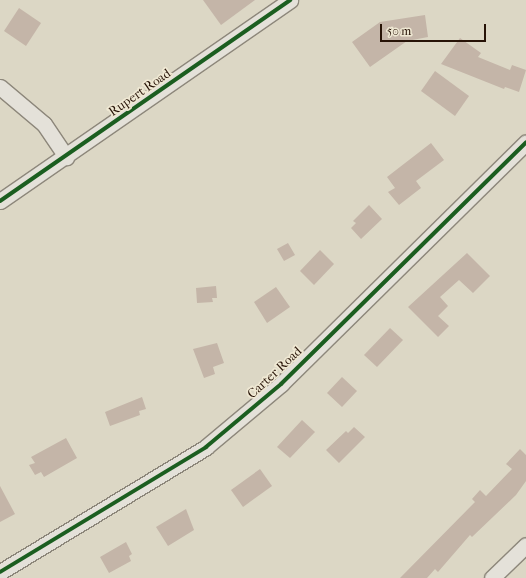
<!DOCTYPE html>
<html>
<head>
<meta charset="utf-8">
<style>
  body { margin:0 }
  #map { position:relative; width:526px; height:578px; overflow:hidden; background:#dcd7c5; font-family:"IM FELL French Canon",serif }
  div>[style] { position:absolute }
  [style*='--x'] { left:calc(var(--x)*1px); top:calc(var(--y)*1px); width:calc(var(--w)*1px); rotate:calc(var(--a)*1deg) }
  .building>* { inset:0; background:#c4b5a8 }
  .roads { filter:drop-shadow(1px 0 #8d877b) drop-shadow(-1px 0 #8d877b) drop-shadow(0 1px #8d877b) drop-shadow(0 -1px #8d877b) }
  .minor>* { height:15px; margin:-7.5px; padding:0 7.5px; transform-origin:7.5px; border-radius:7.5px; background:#e4e1d9 }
  .cycleway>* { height:4px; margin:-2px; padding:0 2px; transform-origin:2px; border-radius:2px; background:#1b5e20 }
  span { translate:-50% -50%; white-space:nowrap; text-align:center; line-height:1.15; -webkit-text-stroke:3.5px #efe8d3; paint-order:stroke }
  .street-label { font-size:13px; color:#271307 }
  .scale { position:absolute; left:380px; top:24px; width:106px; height:18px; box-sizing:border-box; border:2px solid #271307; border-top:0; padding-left:5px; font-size:12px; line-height:14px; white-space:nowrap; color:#271307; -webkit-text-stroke:3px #efe8d3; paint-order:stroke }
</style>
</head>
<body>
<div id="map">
  <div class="building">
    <div style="clip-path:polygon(203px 0,255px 0,221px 25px)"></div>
    <div style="clip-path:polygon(19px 8px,41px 23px,26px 46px,4px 31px)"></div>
    <div style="clip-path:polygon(425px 15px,428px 37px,407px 41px,370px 67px,352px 42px,380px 22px)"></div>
    <div style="clip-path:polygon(460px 38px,481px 53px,478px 57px,510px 70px,512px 65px,526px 70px,519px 92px,505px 87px,504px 89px,441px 64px)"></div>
    <div style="clip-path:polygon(435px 71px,469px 96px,455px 116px,421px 91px)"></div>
    <div style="clip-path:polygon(431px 143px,444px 160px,416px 181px,421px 188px,399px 205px,388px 192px,395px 188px,387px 177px)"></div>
    <div style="clip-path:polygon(369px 205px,382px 219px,361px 239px,351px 228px,356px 223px,353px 221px)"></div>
    <div style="clip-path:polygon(288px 243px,295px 255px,284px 261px,277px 249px)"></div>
    <div style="clip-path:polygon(320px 250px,334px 264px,314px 285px,300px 271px)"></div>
    <div style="clip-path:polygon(467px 253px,490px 276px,473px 293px,459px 280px,440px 297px,448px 306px,438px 316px,449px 326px,438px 337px,408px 307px)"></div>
    <div style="clip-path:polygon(216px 286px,217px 298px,212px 298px,213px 302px,197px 303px,196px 288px)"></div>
    <div style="clip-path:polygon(276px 287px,290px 307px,267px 323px,254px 302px)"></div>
    <div style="clip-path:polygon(390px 328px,403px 340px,377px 367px,364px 355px)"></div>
    <div style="clip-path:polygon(217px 343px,224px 363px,213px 367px,215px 374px,204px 378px,193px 349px)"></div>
    <div style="clip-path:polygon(342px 377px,357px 391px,342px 407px,327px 393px)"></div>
    <div style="clip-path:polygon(142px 397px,146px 409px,139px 411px,140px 415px,110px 426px,105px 412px)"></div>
    <div style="clip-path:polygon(302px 420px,315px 432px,290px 458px,277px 447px)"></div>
    <div style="clip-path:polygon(354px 427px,365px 437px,339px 463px,326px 450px,346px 431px,348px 433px)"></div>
    <div style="clip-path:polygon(66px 438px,77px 458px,44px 477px,41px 472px,35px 475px,29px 465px,35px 463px,31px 457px)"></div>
    <div style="clip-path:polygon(520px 449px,526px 455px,526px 481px,516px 495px,472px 537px,470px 535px,438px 572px,435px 569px,427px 578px,400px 578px,475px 502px,472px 499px,480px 490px,486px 496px,512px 469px,506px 464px)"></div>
    <div style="clip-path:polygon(260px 469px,272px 486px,243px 507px,231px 490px)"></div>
    <div style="clip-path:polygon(0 486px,15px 514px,0 522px)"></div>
    <div style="clip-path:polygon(186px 509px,194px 530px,168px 546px,156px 527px)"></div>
    <div style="clip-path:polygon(126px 542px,132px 554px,129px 556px,131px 561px,109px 573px,100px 557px)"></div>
  </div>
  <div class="roads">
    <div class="minor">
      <div style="--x:0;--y:87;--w:57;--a:40.1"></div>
      <div style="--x:44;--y:124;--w:40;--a:56"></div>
      <div style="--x:0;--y:201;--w:353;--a:-34.7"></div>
      <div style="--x:0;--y:572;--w:241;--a:-31.2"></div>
      <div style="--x:206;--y:447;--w:98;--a:-40"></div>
      <div style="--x:281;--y:384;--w:344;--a:-44.6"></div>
      <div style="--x:492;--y:578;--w:47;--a:-44.1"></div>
    </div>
  </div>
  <div class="cycleway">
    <div style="--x:0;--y:201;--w:353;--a:-34.7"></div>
    <div style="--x:0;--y:572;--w:241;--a:-31.2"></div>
    <div style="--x:206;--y:447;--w:98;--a:-40"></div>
    <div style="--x:281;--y:384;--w:344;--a:-44.6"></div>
  </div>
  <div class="street-label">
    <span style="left:140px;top:93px;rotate:-35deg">Rupert Road</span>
    <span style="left:275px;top:373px;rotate:-43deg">Carter Road</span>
  </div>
  <div class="scale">50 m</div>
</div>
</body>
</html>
